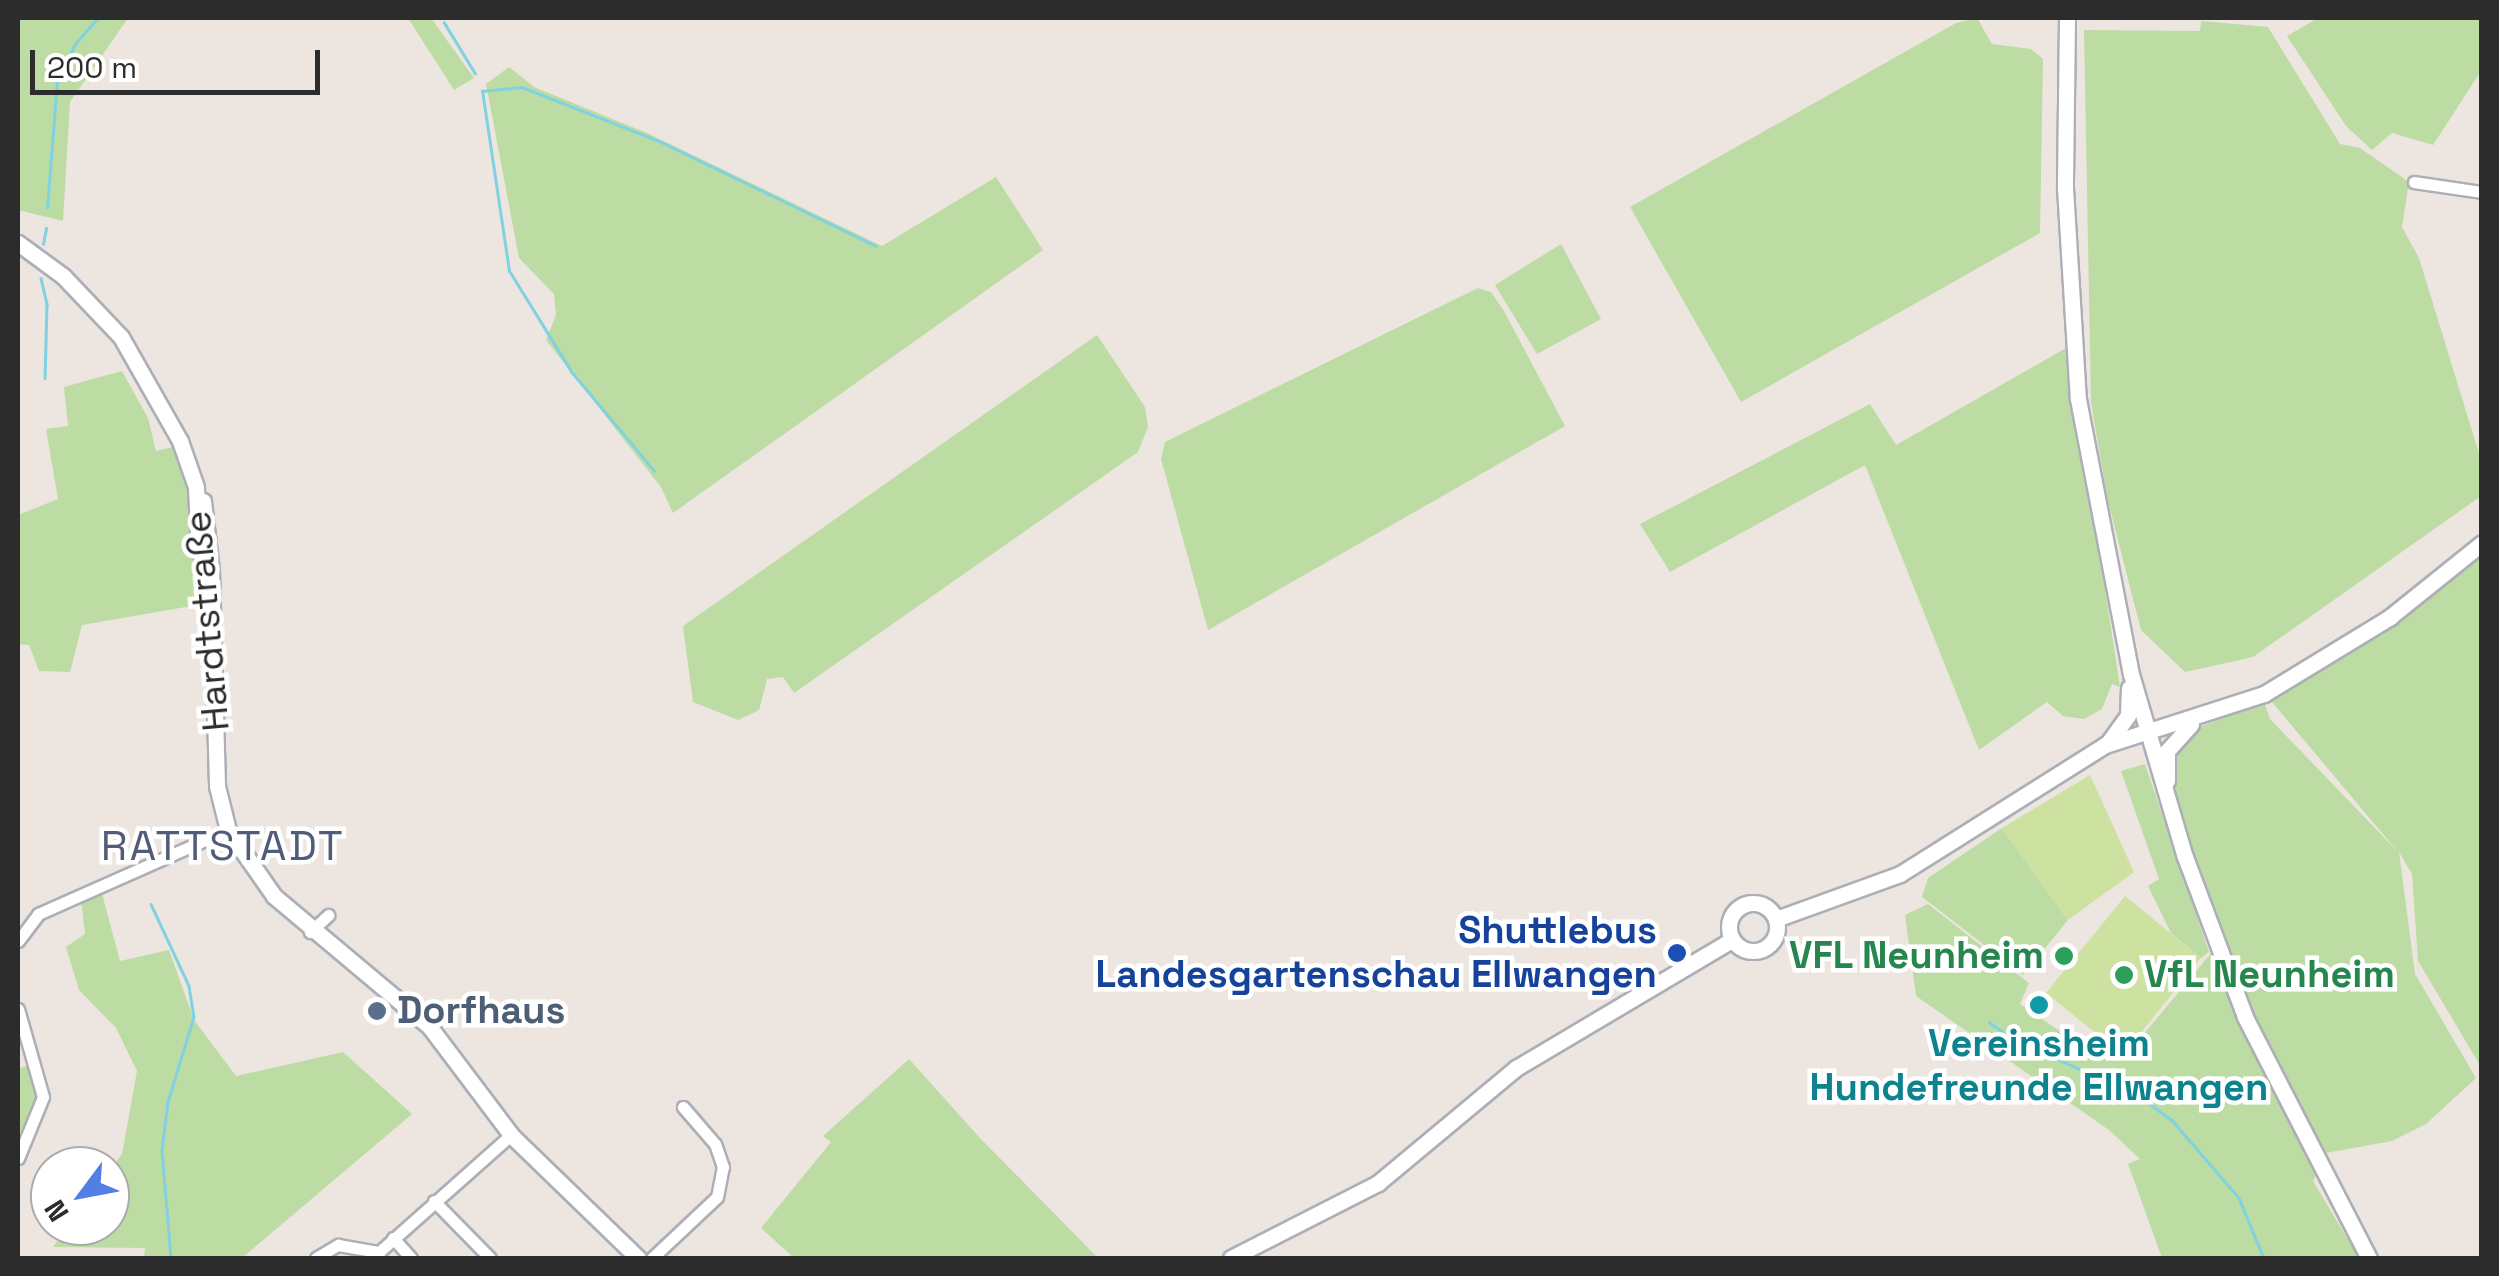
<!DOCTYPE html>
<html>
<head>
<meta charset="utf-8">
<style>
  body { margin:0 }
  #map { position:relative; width:2499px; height:1276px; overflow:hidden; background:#ece5e0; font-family:"Space Grotesk",sans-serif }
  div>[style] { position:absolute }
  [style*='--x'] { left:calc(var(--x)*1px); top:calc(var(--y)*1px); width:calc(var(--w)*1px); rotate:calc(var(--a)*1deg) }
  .green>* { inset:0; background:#bddca3 }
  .pitch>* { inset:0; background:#cde2a0 }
  .stream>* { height:2.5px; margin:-1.25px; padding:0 1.25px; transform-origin:1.25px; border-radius:1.25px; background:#80d2e1 }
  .roads { filter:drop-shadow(2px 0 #acafb6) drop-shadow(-2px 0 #acafb6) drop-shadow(0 2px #acafb6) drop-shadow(0 -2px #acafb6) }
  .street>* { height:11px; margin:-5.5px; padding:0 5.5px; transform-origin:5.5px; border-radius:5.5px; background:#fff }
  .secondary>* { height:15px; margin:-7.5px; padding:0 7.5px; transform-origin:7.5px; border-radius:7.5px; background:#fff }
  .secondary>.ring { margin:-7.5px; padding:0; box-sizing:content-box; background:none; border:15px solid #fff; border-radius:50% }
  .dots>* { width:28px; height:28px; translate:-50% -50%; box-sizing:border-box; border:5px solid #fff; border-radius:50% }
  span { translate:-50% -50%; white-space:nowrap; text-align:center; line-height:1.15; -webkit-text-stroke:9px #fff; paint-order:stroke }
  .street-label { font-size:38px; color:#2c2c2c }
  .transit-label { font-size:38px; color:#164399; font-weight:700 }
  .right { translate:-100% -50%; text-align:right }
  .leisure-label { font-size:38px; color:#27864d; font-weight:700 }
  .left { translate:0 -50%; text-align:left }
  .service-label { font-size:38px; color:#4e5e75; font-weight:700 }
  .culture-label { font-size:38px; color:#0d838f; font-weight:700 }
  .quarter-label { font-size:42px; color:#515c78; letter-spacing:2.5px }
  .frame { position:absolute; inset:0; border:20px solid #2c2c2c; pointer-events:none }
  .north { position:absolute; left:30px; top:1146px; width:100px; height:100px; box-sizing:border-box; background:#fff; border:2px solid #ababab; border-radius:50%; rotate:238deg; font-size:28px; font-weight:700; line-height:40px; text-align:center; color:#2c2c2c }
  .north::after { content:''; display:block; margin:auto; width:35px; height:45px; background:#537fe5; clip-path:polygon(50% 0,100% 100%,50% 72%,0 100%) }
  .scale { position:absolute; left:30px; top:50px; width:290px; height:45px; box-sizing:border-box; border:5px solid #2c2c2c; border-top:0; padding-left:12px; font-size:30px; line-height:35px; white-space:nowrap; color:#2c2c2c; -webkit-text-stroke:8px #fff; paint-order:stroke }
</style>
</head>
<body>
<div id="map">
  <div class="green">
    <div style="clip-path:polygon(18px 18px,128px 18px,70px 102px,63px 221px,18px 210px)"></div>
    <div style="clip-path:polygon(408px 18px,431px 18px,474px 78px,454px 90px)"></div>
    <div style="clip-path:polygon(1977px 18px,1992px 44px,2031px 49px,2043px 59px,2040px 233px,1741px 402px,1630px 207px,1956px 23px)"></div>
    <div style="clip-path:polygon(2318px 18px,2481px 18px,2481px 71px,2433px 145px,2392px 133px,2372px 150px,2346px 126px,2287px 36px)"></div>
    <div style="clip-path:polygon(2201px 21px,2268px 27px,2340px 144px,2360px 148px,2409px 182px,2402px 227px,2419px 258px,2481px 460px,2481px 496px,2253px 657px,2185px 672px,2141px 630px,2107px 497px,2091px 402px,2084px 30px,2200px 31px)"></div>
    <div style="clip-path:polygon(509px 67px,534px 87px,647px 133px,882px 246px,996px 177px,1043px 250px,673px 513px,661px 487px,546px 340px,556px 315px,554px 294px,519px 258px,486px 84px)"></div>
    <div style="clip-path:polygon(1561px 244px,1601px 319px,1537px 354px,1495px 285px)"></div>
    <div style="clip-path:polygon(1478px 288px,1491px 292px,1504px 311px,1565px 426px,1208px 630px,1161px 459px,1165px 442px)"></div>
    <div style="clip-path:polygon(1097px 335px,1145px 407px,1148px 427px,1138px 452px,794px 693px,783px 677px,767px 679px,759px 710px,738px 720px,693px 702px,683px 626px)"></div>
    <div style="clip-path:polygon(2068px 347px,2120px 687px,2112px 684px,2102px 709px,2084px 719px,2063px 716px,2047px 702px,1979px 750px,1865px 465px,1670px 572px,1640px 524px,1870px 404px,1896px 445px)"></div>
    <div style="clip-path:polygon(122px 371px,148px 418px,156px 451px,177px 446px,191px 486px,203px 604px,82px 625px,70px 672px,39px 671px,29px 645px,18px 644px,18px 515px,58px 499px,46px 429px,68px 426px,64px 387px)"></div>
    <div style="clip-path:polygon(2481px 554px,2481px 1067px,2418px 961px,2412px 874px,2399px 852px,2415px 974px,2476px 1078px,2426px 1124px,2392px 1141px,2326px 1153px,2313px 1181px,2359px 1258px,2162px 1258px,2128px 1164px,2140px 1159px,2109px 1130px,1916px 996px,1905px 915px,1928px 904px,2029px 983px,2020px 1004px,2067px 1036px,2123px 1059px,2222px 940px,2175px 801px,2178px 745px,2194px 729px,2264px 702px,2270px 719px,2398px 852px,2272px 702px)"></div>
    <div style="clip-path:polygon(2145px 764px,2209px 952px,2201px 958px,2171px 933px,2148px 886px,2159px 879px,2121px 771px)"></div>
    <div style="clip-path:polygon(2002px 828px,2068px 920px,2023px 975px,1922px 897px,1928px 878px)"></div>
    <div style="clip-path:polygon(101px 890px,120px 961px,169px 950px,194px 1020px,236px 1076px,343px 1052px,412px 1114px,242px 1258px,144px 1258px,145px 1248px,53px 1247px,69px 1226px,110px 1226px,110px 1171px,122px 1154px,137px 1071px,116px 1028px,79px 990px,66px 947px,85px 934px,81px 900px)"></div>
    <div style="clip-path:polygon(909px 1059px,980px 1138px,1098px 1258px,794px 1258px,761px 1228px,831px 1142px,823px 1136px)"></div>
    <div style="clip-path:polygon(33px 1063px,39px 1098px,18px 1136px,18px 1069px)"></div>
  </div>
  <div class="pitch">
    <div style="clip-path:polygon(2090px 775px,2134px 872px,2068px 920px,2002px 828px)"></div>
    <div style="clip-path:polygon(2125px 896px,2201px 958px,2123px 1055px,2046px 993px)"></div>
  </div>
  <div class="stream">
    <div style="--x:444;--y:22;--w:60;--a:58.7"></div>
    <div style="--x:47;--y:208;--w:126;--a:-85.5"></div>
    <div style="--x:57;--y:82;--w:42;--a:-64.7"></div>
    <div style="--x:75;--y:44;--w:35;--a:-49"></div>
    <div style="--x:43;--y:244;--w:16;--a:-79"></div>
    <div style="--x:41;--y:278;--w:27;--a:77"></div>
    <div style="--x:47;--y:304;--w:74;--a:91.5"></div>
    <div style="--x:654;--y:471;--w:128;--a:-129.9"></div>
    <div style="--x:572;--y:373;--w:120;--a:-121.7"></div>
    <div style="--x:509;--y:271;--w:182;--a:-98.5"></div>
    <div style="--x:482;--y:91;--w:40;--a:-5.7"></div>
    <div style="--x:522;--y:87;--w:147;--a:21.5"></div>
    <div style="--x:659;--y:141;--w:241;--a:25.8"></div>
    <div style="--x:151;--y:904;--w:90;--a:65.1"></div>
    <div style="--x:189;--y:986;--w:31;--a:81"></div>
    <div style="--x:194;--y:1017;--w:89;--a:107"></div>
    <div style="--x:168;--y:1102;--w:48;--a:97.1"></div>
    <div style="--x:162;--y:1150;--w:108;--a:85.2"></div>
    <div style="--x:1989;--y:1022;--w:16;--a:35"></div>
    <div style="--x:2012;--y:1038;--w:142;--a:24.6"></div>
    <div style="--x:2141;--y:1097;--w:39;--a:37"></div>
    <div style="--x:2172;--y:1120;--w:103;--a:49.3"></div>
    <div style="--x:2239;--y:1198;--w:65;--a:67.4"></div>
  </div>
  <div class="roads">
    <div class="street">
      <div style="--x:2414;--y:182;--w:69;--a:8.4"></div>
      <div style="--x:310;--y:932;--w:25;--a:-43"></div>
      <div style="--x:18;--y:941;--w:34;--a:-53"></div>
      <div style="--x:38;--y:914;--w:208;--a:-23.9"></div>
      <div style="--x:18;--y:1009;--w:91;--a:74.1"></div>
      <div style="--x:43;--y:1097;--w:66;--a:112.3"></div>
      <div style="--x:434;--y:1201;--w:80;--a:45.5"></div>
      <div style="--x:393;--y:1238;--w:27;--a:48"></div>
      <div style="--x:316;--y:1258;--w:26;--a:-31"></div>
      <div style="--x:338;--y:1245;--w:42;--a:9.7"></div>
      <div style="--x:379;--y:1252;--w:176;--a:-41.6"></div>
      <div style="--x:652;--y:1258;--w:89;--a:-43.2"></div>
      <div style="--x:717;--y:1197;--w:31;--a:-79"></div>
      <div style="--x:723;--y:1167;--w:24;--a:-109"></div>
      <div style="--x:715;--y:1144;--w:49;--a:-130.9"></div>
    </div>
    <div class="secondary">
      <div style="--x:2067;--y:18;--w:170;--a:90.7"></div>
      <div style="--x:2065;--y:188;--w:211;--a:86.5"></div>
      <div style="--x:2078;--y:399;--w:280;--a:79.1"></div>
      <div style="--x:2131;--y:674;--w:191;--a:73.6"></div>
      <div style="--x:2185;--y:857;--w:171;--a:69.4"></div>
      <div style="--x:2245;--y:1017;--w:271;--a:62.8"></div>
      <div style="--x:18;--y:243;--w:56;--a:36.3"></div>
      <div style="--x:63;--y:276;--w:84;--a:46.4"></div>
      <div style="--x:121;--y:337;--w:120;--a:60.4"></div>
      <div style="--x:180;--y:441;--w:49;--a:70.8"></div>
      <div style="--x:196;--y:487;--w:64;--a:87.3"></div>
      <div style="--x:199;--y:551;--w:22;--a:58"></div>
      <div style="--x:211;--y:570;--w:216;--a:88.4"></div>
      <div style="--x:217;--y:786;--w:45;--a:76"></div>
      <div style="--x:228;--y:830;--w:80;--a:55.1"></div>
      <div style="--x:274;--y:896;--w:202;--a:40"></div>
      <div style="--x:429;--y:1026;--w:136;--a:53"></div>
      <div style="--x:511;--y:1135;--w:177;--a:44.1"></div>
      <div style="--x:203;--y:501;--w:69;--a:83.4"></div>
      <div style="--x:2108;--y:743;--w:34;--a:-54"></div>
      <div style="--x:2128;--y:715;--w:27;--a:-88"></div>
      <div style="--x:2167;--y:781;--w:30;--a:-90"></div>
      <div style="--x:2167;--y:751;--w:36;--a:-48"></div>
      <div class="ring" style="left:1729px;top:903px;width:33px;height:33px"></div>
      <div style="--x:1776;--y:919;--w:132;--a:-19.9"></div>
      <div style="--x:1900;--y:874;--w:242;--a:-32.2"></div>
      <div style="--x:2105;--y:745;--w:167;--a:-17.8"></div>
      <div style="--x:2264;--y:694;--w:148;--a:-31.4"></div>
      <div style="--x:2390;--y:617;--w:118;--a:-38.8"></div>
      <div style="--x:1231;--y:1258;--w:165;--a:-27"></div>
      <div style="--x:1378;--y:1183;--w:180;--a:-39.8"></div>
      <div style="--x:1516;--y:1068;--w:251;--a:-30.7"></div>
    </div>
  </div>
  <div class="dots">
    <div style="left:1677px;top:953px;background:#1a4fb4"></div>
    <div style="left:2064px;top:956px;background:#2e9e5b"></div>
    <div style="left:2124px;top:975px;background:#2e9e5b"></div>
    <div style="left:2039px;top:1005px;background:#0f9aa8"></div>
    <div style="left:377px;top:1011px;background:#5c6f8a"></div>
  </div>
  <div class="street-label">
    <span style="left:207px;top:621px;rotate:-95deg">Hardtstraße</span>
  </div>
  <div class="transit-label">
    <span class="right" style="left:1657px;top:953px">Shuttlebus<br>Landesgartenschau Ellwangen</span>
  </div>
  <div class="leisure-label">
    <span class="right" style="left:2044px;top:956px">VFL Neunheim</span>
    <span class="left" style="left:2144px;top:975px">VfL Neunheim</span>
  </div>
  <div class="service-label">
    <span class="left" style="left:397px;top:1011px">Dorfhaus</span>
  </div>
  <div class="culture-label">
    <span style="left:2039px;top:1066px">Vereinsheim<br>Hundefreunde Ellwangen</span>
  </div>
  <div class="quarter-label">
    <span style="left:223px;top:846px">RATTSTADT</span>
  </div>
  <div class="frame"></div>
  <div class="north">N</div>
  <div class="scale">200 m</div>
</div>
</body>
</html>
